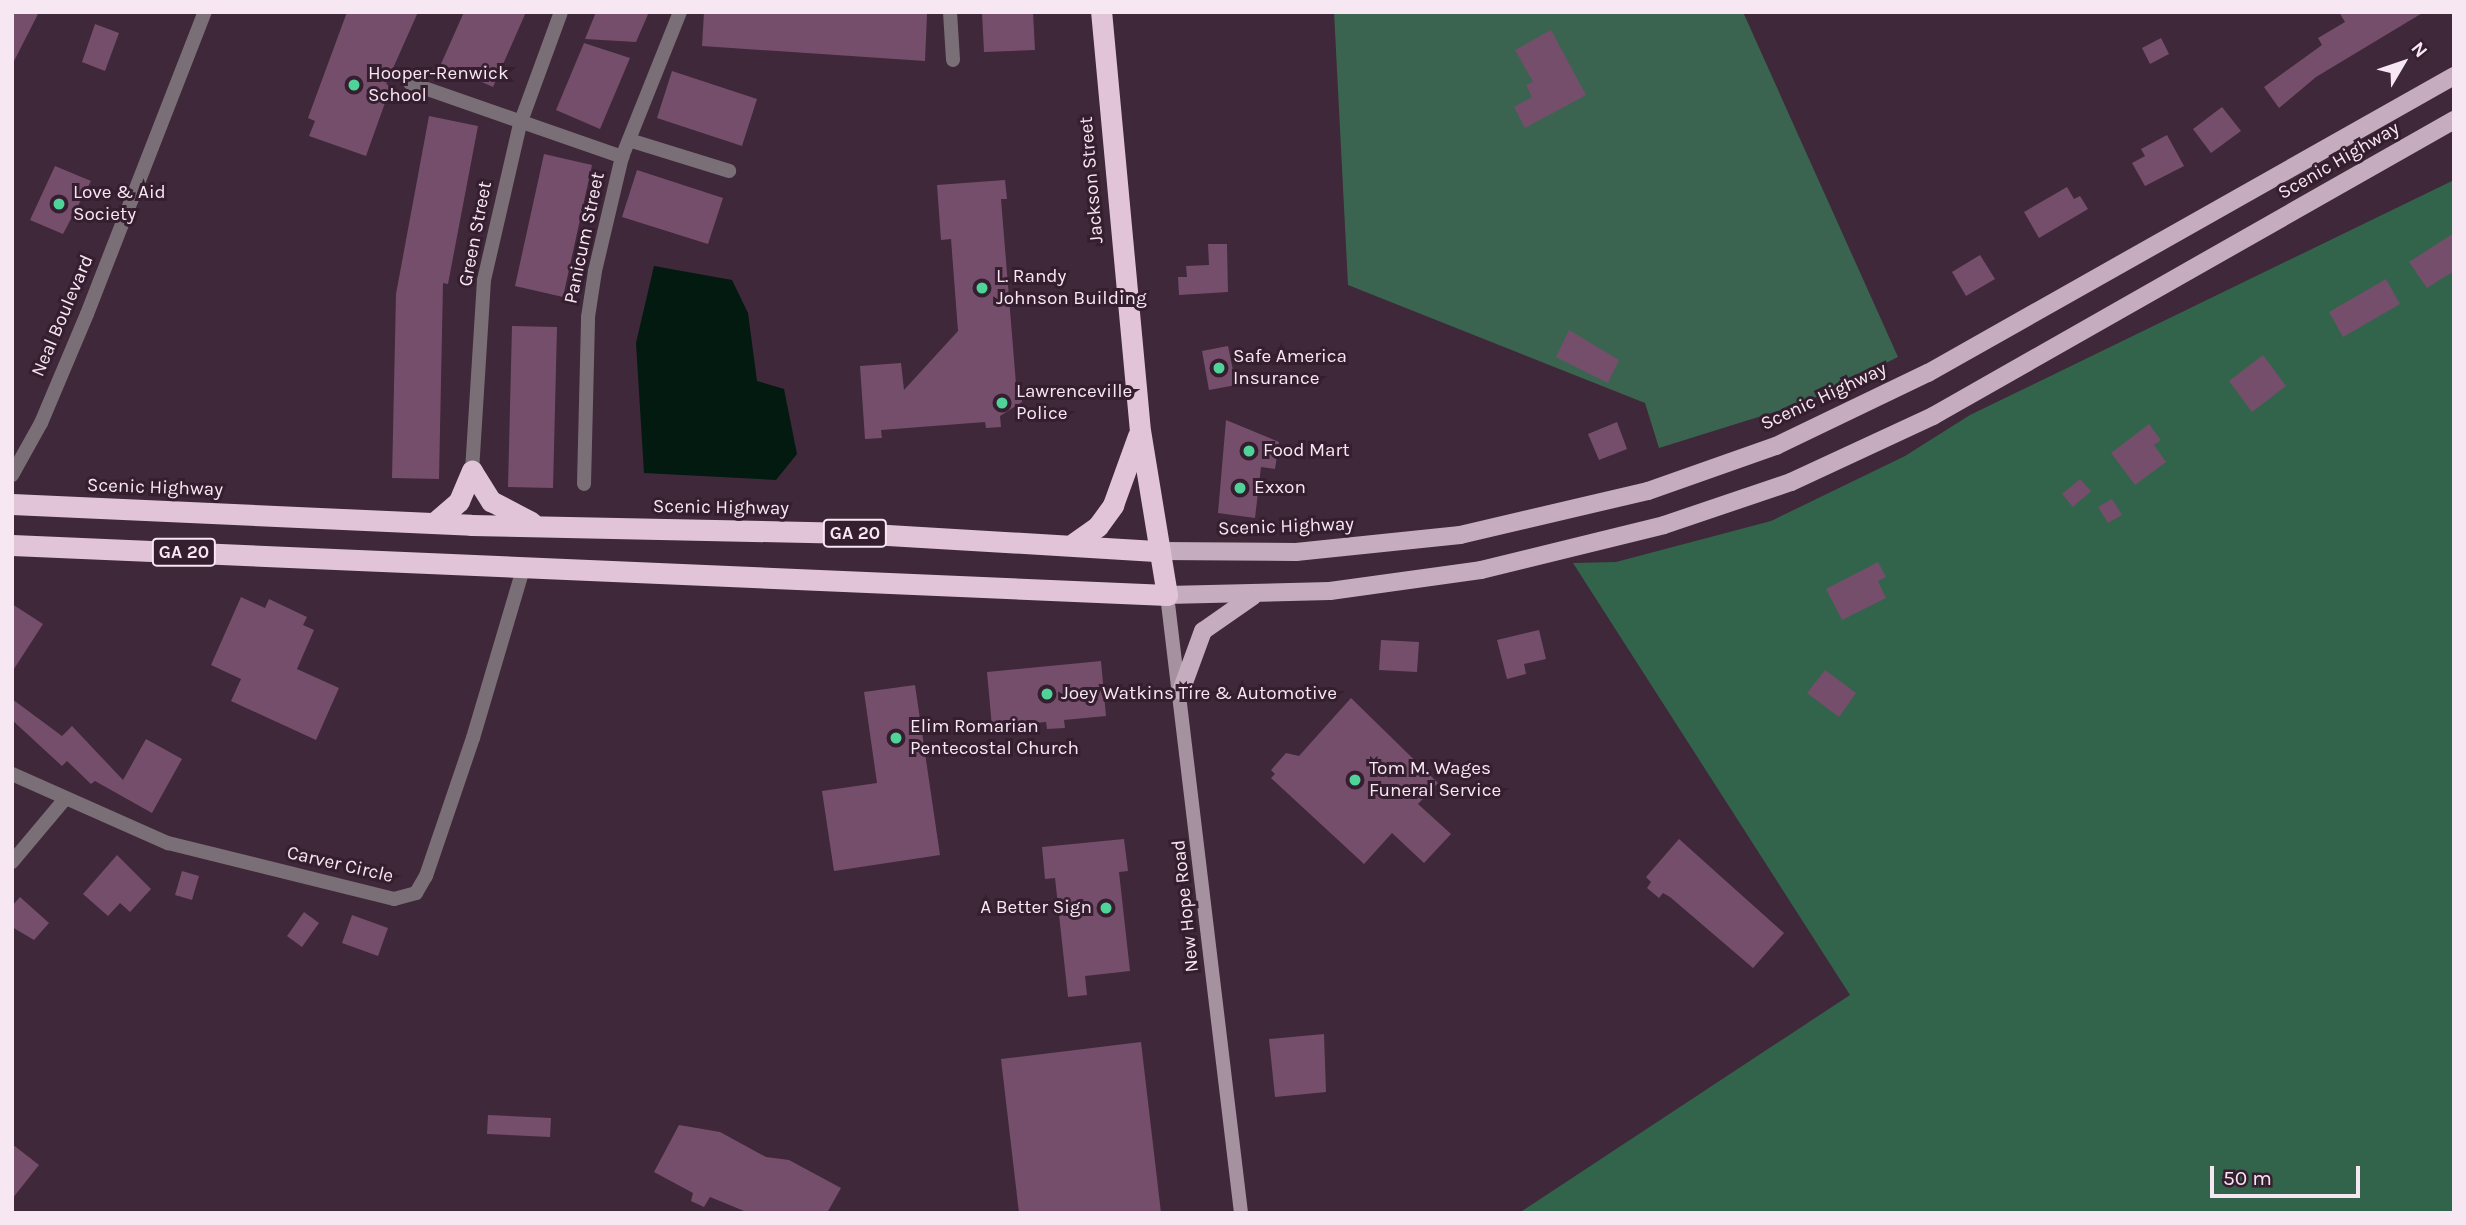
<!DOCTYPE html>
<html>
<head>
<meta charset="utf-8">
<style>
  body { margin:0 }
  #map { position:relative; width:2466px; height:1225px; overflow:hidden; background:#3f2839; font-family:Karla,sans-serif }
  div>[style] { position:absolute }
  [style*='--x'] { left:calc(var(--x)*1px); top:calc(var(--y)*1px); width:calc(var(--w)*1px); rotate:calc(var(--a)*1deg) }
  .green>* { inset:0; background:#3a644f }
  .forest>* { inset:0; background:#32644b }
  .water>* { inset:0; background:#021a0f }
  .building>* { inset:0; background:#754e6b }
  .street>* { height:14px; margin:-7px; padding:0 7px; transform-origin:7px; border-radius:7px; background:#7b6f77 }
  .secondary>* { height:14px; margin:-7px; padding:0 7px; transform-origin:7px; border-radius:7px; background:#a5919f }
  .primary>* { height:18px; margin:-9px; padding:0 9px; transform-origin:9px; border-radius:9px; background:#c5acbe }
  .highway>* { height:21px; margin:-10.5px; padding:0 10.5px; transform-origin:10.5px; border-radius:10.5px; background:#e2c4d9 }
  .dots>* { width:19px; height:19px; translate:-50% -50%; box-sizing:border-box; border:4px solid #351e2f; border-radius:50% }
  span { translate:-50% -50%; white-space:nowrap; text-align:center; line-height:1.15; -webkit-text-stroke:6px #351e2f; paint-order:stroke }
  .shield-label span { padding:2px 5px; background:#351e2f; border:2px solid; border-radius:5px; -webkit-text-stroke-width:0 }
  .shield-label { font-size:18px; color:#f7e7f2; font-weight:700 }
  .poi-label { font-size:19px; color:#f7e7f2 }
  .left { translate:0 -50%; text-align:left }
  .right { translate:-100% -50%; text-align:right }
  .street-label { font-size:19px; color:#f7e7f2 }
  .frame { position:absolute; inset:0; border:14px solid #f7e7f2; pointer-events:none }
  .north { position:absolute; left:2368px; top:28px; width:70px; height:70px; -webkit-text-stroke:5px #351e2f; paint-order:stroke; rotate:51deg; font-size:19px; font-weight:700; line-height:28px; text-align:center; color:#f7e7f2 }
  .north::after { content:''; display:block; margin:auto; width:24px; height:32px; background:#f7e7f2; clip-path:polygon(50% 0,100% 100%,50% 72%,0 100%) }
  .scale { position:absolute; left:2210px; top:1166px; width:150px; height:32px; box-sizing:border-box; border:4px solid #f7e7f2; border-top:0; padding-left:9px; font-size:21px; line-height:24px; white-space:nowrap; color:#f7e7f2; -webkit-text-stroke:5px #351e2f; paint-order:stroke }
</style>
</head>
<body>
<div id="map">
  <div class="green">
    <div style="clip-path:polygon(1334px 12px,1743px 12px,1898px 357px,1806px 402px,1659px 448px,1645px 403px,1348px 285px)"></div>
  </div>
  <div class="forest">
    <div style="clip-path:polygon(2454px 180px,2454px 1213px,1519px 1213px,1850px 995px,1573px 563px,1616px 562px,1771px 521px,1905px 456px,1970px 415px)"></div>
  </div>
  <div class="water">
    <div style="clip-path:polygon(654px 266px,732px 280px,748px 313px,757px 381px,784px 389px,797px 454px,776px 480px,644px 473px,636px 343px)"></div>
  </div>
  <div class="building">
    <div style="clip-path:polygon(12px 12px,39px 12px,12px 65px)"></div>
    <div style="clip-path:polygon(347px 12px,418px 12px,386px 84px,391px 86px,366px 156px,309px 136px,315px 121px,308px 118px)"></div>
    <div style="clip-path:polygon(464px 12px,526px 12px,493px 87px,441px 64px)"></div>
    <div style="clip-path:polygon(596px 12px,649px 12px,636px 42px,585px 39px)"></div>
    <div style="clip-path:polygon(704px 12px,927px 14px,925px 61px,702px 46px)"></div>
    <div style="clip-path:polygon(982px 12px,1033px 12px,1035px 50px,984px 52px)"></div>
    <div style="clip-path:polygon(2339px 12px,2424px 12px,2316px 77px,2279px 108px,2264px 87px,2322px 45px,2318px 38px,2345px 22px)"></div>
    <div style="clip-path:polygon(95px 24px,119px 33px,105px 71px,82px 62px)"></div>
    <div style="clip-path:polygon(1551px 30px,1586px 95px,1525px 128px,1514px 107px,1532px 97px,1526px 85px,1533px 82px,1515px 50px)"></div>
    <div style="clip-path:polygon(2161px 38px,2169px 54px,2150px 64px,2142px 48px)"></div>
    <div style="clip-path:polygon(584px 43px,630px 58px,600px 129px,556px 110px)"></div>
    <div style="clip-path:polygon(672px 71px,757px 99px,742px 146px,657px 118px)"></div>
    <div style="clip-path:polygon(2222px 107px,2241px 131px,2211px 153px,2193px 129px)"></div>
    <div style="clip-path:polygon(429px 116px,478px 126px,448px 284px,443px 283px,439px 479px,392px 478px,396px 294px)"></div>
    <div style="clip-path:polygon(2167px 135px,2184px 166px,2145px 186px,2132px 163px,2145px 156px,2141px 149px)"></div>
    <div style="clip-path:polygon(544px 154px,592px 165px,563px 297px,515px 286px)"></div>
    <div style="clip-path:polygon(55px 166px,91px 181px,63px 234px,30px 220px)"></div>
    <div style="clip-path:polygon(637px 170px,723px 198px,708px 244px,622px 217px)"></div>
    <div style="clip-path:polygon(1005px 180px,1007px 199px,1001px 199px,1016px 384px,1021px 384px,1022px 402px,1000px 416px,1001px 427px,986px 428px,985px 422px,881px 430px,882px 438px,865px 439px,860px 366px,901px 363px,904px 390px,958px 331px,951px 239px,941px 240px,937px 185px)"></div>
    <div style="clip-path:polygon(2067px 187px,2074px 199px,2080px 196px,2088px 209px,2039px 238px,2024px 212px)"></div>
    <div style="clip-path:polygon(2454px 233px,2454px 271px,2427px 288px,2409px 262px)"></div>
    <div style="clip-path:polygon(1208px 244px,1227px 244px,1228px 292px,1179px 295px,1178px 277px,1187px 277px,1186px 266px,1209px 265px)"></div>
    <div style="clip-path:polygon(1980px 255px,1995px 279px,1966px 296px,1952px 272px)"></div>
    <div style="clip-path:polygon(2386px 279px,2400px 304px,2343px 337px,2329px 312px)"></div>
    <div style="clip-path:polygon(512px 326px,557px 327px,553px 488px,508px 487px)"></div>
    <div style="clip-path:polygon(1569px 330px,1619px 360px,1608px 383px,1556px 357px)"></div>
    <div style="clip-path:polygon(1228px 346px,1236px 385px,1209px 390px,1202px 351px)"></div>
    <div style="clip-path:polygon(2263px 355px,2286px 386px,2252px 412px,2229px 381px)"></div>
    <div style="clip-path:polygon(1226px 420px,1279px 442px,1275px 469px,1261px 467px,1255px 518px,1218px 513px)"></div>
    <div style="clip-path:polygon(1617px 422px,1627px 449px,1599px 460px,1588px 434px)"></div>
    <div style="clip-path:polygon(2149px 424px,2161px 440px,2154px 445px,2166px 462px,2135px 485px,2111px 453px)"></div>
    <div style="clip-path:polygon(2080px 479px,2091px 491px,2073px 507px,2062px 494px)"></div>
    <div style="clip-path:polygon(2112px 499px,2122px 515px,2108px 523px,2098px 507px)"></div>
    <div style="clip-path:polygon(1878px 562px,1886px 577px,1878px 581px,1886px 598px,1842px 620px,1826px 589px)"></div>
    <div style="clip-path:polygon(241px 597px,265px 608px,269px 599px,307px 617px,303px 625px,314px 630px,297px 669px,339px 688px,316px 740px,231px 701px,241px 679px,211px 665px)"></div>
    <div style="clip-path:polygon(12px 604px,43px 624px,12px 672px)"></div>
    <div style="clip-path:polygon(1539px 630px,1546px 659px,1524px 664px,1526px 674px,1507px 679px,1497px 640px)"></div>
    <div style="clip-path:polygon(1381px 640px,1419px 642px,1417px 672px,1379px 670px)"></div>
    <div style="clip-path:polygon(1101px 661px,1106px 716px,1064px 720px,1065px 728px,1047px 729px,1046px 722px,992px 727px,987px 672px)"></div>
    <div style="clip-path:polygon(1825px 670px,1856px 693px,1839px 717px,1807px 693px)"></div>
    <div style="clip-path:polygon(915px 685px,940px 855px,834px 871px,822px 791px,877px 783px,864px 692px)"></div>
    <div style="clip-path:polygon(1351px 698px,1438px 783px,1418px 804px,1451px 834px,1424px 863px,1392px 833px,1364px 864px,1271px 778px,1275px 774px,1271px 770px,1286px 753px,1299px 756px)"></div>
    <div style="clip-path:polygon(12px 699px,62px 736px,72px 726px,123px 780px,146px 739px,182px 759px,152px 813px,95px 781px,91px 784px,67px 761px,62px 766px,12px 720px)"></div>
    <div style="clip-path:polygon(1124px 839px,1128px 871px,1119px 872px,1130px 971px,1085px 976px,1087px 995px,1068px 997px,1055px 878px,1045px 879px,1042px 847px)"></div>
    <div style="clip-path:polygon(1679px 839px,1784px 933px,1753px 968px,1670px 897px,1663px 893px,1659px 898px,1647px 888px,1651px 882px,1646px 877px)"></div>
    <div style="clip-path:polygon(117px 855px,151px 889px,130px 912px,120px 903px,108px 916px,83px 894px)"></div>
    <div style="clip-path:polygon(182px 871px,199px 876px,192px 900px,175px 895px)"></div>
    <div style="clip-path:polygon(20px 897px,49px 923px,34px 940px,12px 927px,12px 906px)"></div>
    <div style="clip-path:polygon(304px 912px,319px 923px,302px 947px,287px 936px)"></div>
    <div style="clip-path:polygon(352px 915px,388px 928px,378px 956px,342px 943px)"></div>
    <div style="clip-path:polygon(1324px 1034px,1326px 1092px,1275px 1097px,1269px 1039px)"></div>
    <div style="clip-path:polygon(1141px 1042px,1161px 1213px,1019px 1213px,1001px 1059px)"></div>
    <div style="clip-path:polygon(488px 1115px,551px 1118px,550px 1137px,487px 1134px)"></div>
    <div style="clip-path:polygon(679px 1125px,720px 1132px,766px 1157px,789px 1160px,841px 1188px,827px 1213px,749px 1213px,710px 1197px,704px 1207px,691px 1201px,693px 1193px,654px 1172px)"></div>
    <div style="clip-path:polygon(12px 1144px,39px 1165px,12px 1199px)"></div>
  </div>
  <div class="street">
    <div style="--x:950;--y:12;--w:48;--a:86.4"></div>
    <div style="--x:410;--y:83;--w:225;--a:19.2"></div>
    <div style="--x:629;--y:140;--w:105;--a:17.2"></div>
    <div style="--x:472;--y:471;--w:191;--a:-86.4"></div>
    <div style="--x:484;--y:280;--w:160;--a:-77"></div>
    <div style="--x:520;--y:124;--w:119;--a:-69.9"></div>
    <div style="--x:12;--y:475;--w:60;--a:-60.9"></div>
    <div style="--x:41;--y:423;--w:118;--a:-67.1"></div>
    <div style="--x:87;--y:314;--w:324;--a:-68.7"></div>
    <div style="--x:584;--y:484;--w:167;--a:-88.6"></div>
    <div style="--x:588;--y:317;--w:47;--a:-81.3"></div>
    <div style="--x:595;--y:271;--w:117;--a:-76.7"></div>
    <div style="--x:622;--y:157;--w:156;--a:-68.2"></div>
    <div style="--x:12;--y:774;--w:171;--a:23.9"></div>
    <div style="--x:168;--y:843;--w:233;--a:13.9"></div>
    <div style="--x:394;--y:899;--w:23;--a:-15"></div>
    <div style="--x:416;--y:893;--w:20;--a:-60"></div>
    <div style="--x:426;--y:876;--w:146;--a:-71.2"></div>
    <div style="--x:473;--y:738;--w:179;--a:-73.5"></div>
    <div style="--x:12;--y:862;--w:81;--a:-50"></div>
  </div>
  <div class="secondary">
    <div style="--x:1167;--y:595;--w:622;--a:83.17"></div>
  </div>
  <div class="primary">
    <div style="--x:1159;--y:551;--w:137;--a:0.4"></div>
    <div style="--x:1296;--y:552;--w:165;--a:-5.9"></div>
    <div style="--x:1460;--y:535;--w:193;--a:-13.2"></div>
    <div style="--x:1648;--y:491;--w:136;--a:-19.4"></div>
    <div style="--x:1776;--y:446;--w:169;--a:-25.7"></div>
    <div style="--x:1928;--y:373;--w:604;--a:-29.45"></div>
    <div style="--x:1167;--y:595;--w:163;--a:-1.4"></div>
    <div style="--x:1330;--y:591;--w:152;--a:-7.9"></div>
    <div style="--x:1481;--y:570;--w:188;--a:-13.8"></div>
    <div style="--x:1664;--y:525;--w:134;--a:-18.7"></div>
    <div style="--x:1791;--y:482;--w:157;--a:-24.9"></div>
    <div style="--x:1933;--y:416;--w:599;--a:-29.6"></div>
    <div style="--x:1181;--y:691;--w:64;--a:-69.9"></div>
    <div style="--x:1203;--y:631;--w:61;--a:-35"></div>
  </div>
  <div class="highway">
    <div style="--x:472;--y:471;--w:36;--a:58"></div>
    <div style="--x:491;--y:501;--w:45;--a:27.7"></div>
    <div style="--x:12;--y:504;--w:459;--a:2.6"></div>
    <div style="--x:471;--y:525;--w:383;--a:1.2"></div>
    <div style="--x:854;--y:533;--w:306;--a:3.4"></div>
    <div style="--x:434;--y:523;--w:33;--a:-41"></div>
    <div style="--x:459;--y:501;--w:33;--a:-67"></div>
    <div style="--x:1074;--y:543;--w:29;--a:-35"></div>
    <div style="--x:1098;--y:526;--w:26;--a:-54"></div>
    <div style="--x:1113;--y:505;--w:73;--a:-70.1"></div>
    <div style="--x:12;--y:545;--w:1156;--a:2.48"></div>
    <div style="--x:1167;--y:595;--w:166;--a:-99.3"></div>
    <div style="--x:1140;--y:431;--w:421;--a:-95.3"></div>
  </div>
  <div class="dots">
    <div style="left:354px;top:85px;background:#50d398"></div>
    <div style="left:59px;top:204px;background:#50d398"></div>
    <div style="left:982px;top:288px;background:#50d398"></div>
    <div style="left:1219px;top:368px;background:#50d398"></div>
    <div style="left:1002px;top:403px;background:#50d398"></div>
    <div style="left:1249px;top:451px;background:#50d398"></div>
    <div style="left:1240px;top:488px;background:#50d398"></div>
    <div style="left:1047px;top:694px;background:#50d398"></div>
    <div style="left:896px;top:738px;background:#50d398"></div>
    <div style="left:1355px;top:780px;background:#50d398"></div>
    <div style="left:1106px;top:908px;background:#50d398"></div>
  </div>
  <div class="shield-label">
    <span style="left:855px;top:533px">GA 20</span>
    <span style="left:184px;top:552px">GA 20</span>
  </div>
  <div class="poi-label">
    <span class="left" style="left:368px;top:85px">Hooper-Renwick<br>School</span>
    <span class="left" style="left:73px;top:204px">Love &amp; Aid<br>Society</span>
    <span class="left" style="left:996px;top:288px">L. Randy<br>Johnson Building</span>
    <span class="left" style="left:1233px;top:368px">Safe America<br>Insurance</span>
    <span class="left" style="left:1016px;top:403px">Lawrenceville<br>Police</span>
    <span class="left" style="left:1263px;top:451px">Food Mart</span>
    <span class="left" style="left:1254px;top:488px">Exxon</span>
    <span class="left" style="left:1061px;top:694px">Joey Watkins Tire &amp; Automotive</span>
    <span class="left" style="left:910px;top:738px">Elim Romarian<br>Pentecostal Church</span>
    <span class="left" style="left:1369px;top:780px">Tom M. Wages<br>Funeral Service</span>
    <span class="right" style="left:1092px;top:908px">A Better Sign</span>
  </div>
  <div class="street-label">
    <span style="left:2339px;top:161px;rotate:-30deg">Scenic Highway</span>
    <span style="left:1092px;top:180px;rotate:-95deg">Jackson Street</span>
    <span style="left:476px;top:234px;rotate:-79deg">Green Street</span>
    <span style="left:585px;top:238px;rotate:-78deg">Panicum Street</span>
    <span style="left:63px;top:316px;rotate:-67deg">Neal Boulevard</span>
    <span style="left:1824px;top:397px;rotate:-25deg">Scenic Highway</span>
    <span style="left:155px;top:488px;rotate:2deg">Scenic Highway</span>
    <span style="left:721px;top:508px;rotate:1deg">Scenic Highway</span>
    <span style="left:1286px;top:527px;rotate:-2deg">Scenic Highway</span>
    <span style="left:340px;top:865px;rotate:13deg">Carver Circle</span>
    <span style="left:1186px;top:906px;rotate:-96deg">New Hope Road</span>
  </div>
  <div class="frame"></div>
  <div class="north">N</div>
  <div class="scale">50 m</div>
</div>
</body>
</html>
